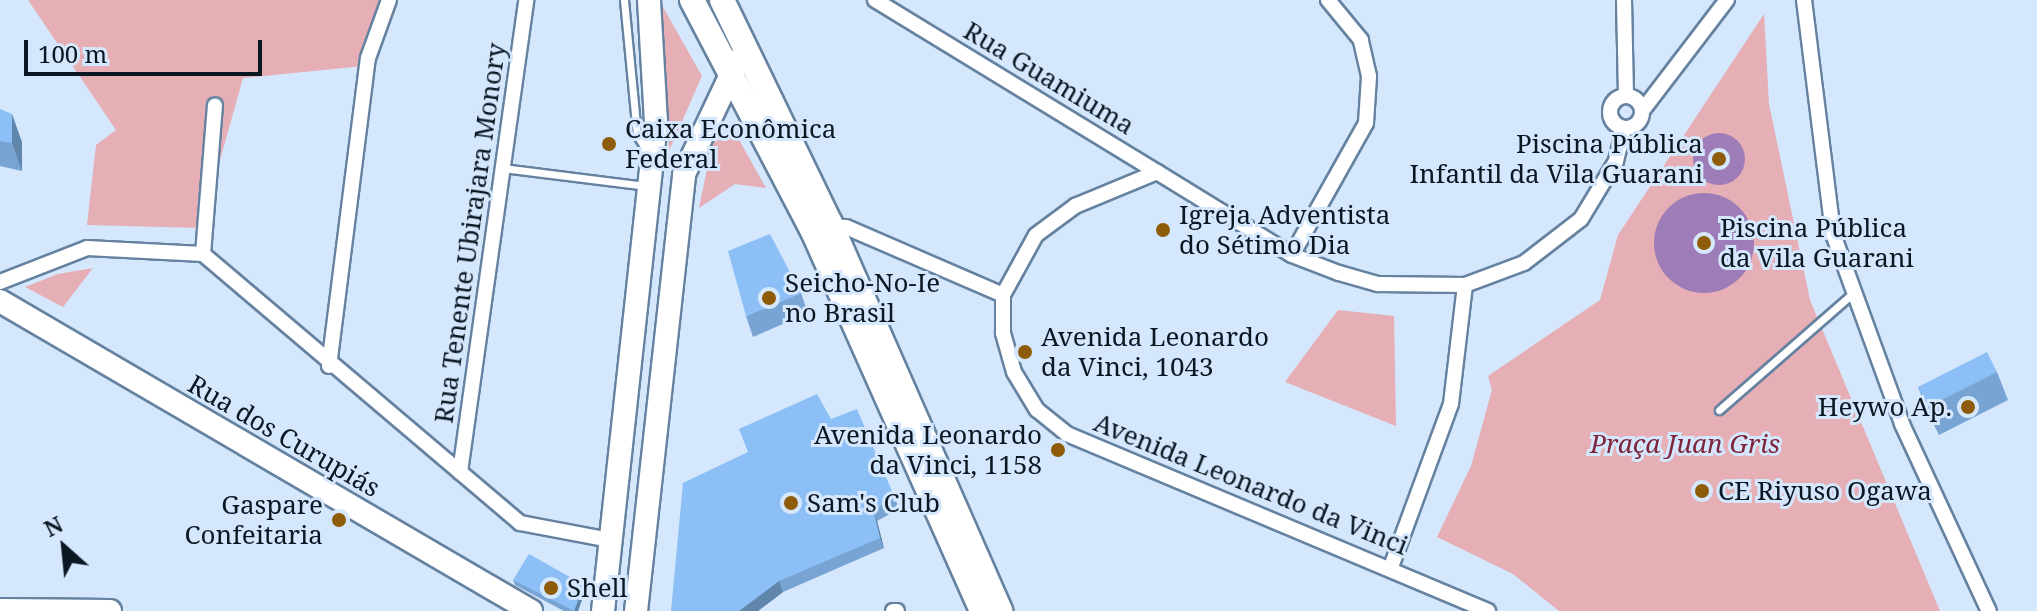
<!DOCTYPE html>
<html>
<head>
<meta charset="utf-8">
<style>
  body { margin:0 }
  #map { position:relative; width:2037px; height:611px; overflow:hidden; background:#d4e7fc; font-family:"Noto Serif",serif }
  div>[style] { position:absolute }
  [style*='--x'] { left:calc(var(--x)*1px); top:calc(var(--y)*1px); width:calc(var(--w)*1px); rotate:calc(var(--a)*1deg) }
  .green>* { inset:0; background:#e6aeb5 }
  .water>* { inset:0; background:#9e7cb7 }
  .round { border-radius:50% }
  .roads { filter:drop-shadow(2px 0 #6582a1) drop-shadow(-2px 0 #6582a1) drop-shadow(0 2px #6582a1) drop-shadow(0 -2px #6582a1) }
  .lane>* { height:7px; margin:-3.5px; padding:0 3.5px; transform-origin:3.5px; border-radius:3.5px; background:#fff }
  .street>* { height:14px; margin:-7px; padding:0 7px; transform-origin:7px; border-radius:7px; background:#fff }
  .street>.ring { margin:-7px; padding:0; box-sizing:content-box; background:none; border:14px solid #fff; border-radius:50% }
  .secondary>* { height:22px; margin:-11px; padding:0 11px; transform-origin:11px; border-radius:11px; background:#fff }
  .primary>* { height:24px; margin:-12px; padding:0 12px; transform-origin:12px; border-radius:12px; background:#fff }
  .wall>* { inset:0; background:#78a4d3 }
  .shaded-wall>* { inset:0; background:#6186ac }
  .building>* { inset:0; background:#8bbff5 }
  .dots>* { width:22px; height:22px; translate:-50% -50%; box-sizing:border-box; border:4px solid #d4e7fc; border-radius:50% }
  span { translate:-50% -50%; white-space:nowrap; text-align:center; line-height:1.15; -webkit-text-stroke:6px #d4e7fc; paint-order:stroke }
  .street-label { font-size:26px; color:#0b1723 }
  .poi-label { font-size:26px; color:#0b1723 }
  .left { translate:0 -50%; text-align:left }
  .right { translate:-100% -50%; text-align:right }
  .park-label { font-size:26px; color:#7f253b; font-style:italic }
  .north { position:absolute; left:24px; top:507px; width:80px; height:80px; -webkit-text-stroke:6px #d4e7fc; paint-order:stroke; rotate:333deg; font-size:22px; font-weight:700; line-height:32px; text-align:center; color:#0b1723 }
  .north::after { content:''; display:block; margin:auto; width:28px; height:36px; background:#0b1723; clip-path:polygon(50% 0,100% 100%,50% 72%,0 100%) }
  .scale { position:absolute; left:24px; top:40px; width:238px; height:36px; box-sizing:border-box; border:4px solid #0b1723; border-top:0; padding-left:10px; font-size:24px; line-height:28px; white-space:nowrap; color:#0b1723; -webkit-text-stroke:6px #d4e7fc; paint-order:stroke }
</style>
</head>
<body>
<div id="map">
  <div class="green">
    <div style="clip-path:polygon(28px 0,389px 0,363px 66px,243px 78px,201px 228px,87px 225px,96px 145px,116px 130px)"></div>
    <div style="clip-path:polygon(659px 0,702px 76px,669px 151px,664px 46px)"></div>
    <div style="clip-path:polygon(1764px 14px,1769px 104px,1810px 300px,1940px 611px,1559px 611px,1513px 574px,1437px 537px,1471px 466px,1492px 390px,1488px 376px,1600px 300px,1618px 235px)"></div>
    <div style="clip-path:polygon(722px 133px,737px 136px,766px 188px,735px 184px,699px 208px,713px 139px)"></div>
    <div style="clip-path:polygon(93px 268px,63px 307px,25px 287px,58px 274px)"></div>
    <div style="clip-path:polygon(1338px 310px,1394px 316px,1396px 426px,1285px 382px)"></div>
  </div>
  <div class="water">
    <div class="round" style="left:1693px;top:133px;width:52px;height:52px"></div>
    <div class="round" style="left:1654px;top:193px;width:100px;height:100px"></div>
  </div>
  <div class="roads">
    <div class="lane">
      <div style="--x:624;--y:0;--w:136;--a:84.5"></div>
      <div style="--x:637;--y:135;--w:17;--a:59"></div>
      <div style="--x:502;--y:168;--w:145;--a:7.1"></div>
      <div style="--x:1719;--y:410;--w:176;--a:-41.1"></div>
    </div>
    <div class="street">
      <div style="--x:875;--y:0;--w:330;--a:31.4"></div>
      <div style="--x:1624;--y:0;--w:96;--a:88.8"></div>
      <div style="--x:1804;--y:0;--w:236;--a:82.9"></div>
      <div style="--x:1833;--y:234;--w:202;--a:70"></div>
      <div style="--x:1902;--y:424;--w:206;--a:65.1"></div>
      <div class="ring" style="left:1610px;top:96px;width:18px;height:18px"></div>
      <div style="--x:1642;--y:111;--w:140;--a:-52.6"></div>
      <div style="--x:826;--y:225;--w:20;--a:6"></div>
      <div style="--x:846;--y:227;--w:171;--a:23.4"></div>
      <div style="--x:203;--y:254;--w:149;--a:-85.4"></div>
      <div style="--x:1292;--y:255;--w:151;--a:-60.7"></div>
      <div style="--x:1366;--y:123;--w:47;--a:-86.3"></div>
      <div style="--x:1369;--y:76;--w:37;--a:-103"></div>
      <div style="--x:1361;--y:40;--w:52;--a:-129.5"></div>
      <div style="--x:0;--y:282;--w:93;--a:-21.3"></div>
      <div style="--x:87;--y:248;--w:116;--a:3"></div>
      <div style="--x:203;--y:254;--w:416;--a:40.3"></div>
      <div style="--x:520;--y:523;--w:92;--a:10.7"></div>
      <div style="--x:329;--y:366;--w:310;--a:-82.8"></div>
      <div style="--x:368;--y:58;--w:62;--a:-70.1"></div>
      <div style="--x:460;--y:472;--w:477;--a:-82"></div>
      <div style="--x:1391;--y:567;--w:174;--a:-69.8"></div>
      <div style="--x:1451;--y:404;--w:120;--a:-83.3"></div>
      <div style="--x:893;--y:611;--w:4;--a:0"></div>
      <div style="--x:1488;--y:611;--w:457;--a:-157.2"></div>
      <div style="--x:1067;--y:434;--w:38;--a:-141"></div>
      <div style="--x:1037;--y:410;--w:44;--a:-121.2"></div>
      <div style="--x:1014;--y:372;--w:41;--a:-105.8"></div>
      <div style="--x:1003;--y:333;--w:38;--a:-90"></div>
      <div style="--x:1003;--y:295;--w:68;--a:-61.2"></div>
      <div style="--x:1036;--y:235;--w:49;--a:-36.6"></div>
      <div style="--x:1075;--y:206;--w:89;--a:-22.5"></div>
      <div style="--x:1157;--y:172;--w:158;--a:31.6"></div>
      <div style="--x:1292;--y:255;--w:50;--a:21"></div>
      <div style="--x:1339;--y:273;--w:41;--a:15.8"></div>
      <div style="--x:1378;--y:284;--w:87;--a:0.7"></div>
      <div style="--x:1465;--y:285;--w:63;--a:-20.4"></div>
      <div style="--x:1524;--y:263;--w:72;--a:-37.7"></div>
      <div style="--x:1581;--y:219;--w:68;--a:-58.9"></div>
      <div style="--x:1616;--y:161;--w:34;--a:-76"></div>
    </div>
    <div class="secondary">
      <div style="--x:0;--y:301;--w:615;--a:30.28"></div>
      <div style="--x:0;--y:610;--w:110;--a:0.5"></div>
      <div style="--x:603;--y:611;--w:492;--a:-83.8"></div>
      <div style="--x:656;--y:122;--w:122;--a:-93.3"></div>
      <div style="--x:636;--y:611;--w:440;--a:-83.7"></div>
      <div style="--x:684;--y:174;--w:126;--a:-64.7"></div>
    </div>
    <div class="primary">
      <div style="--x:692;--y:0;--w:261;--a:62.4"></div>
      <div style="--x:813;--y:231;--w:416;--a:66"></div>
      <div style="--x:722;--y:0;--w:248;--a:64.2"></div>
      <div style="--x:830;--y:223;--w:424;--a:66.3"></div>
    </div>
  </div>
  <div class="wall">
    <div style="clip-path:polygon(0 109px,22px 142px,22px 171px,0 166px)"></div>
    <div style="clip-path:polygon(801px 293px,808px 313px,753px 337px,746px 316px)"></div>
    <div style="clip-path:polygon(1997px 372px,2008px 400px,1939px 435px,1929px 415px,1918px 387px)"></div>
    <div style="clip-path:polygon(831px 419px,895px 498px,899px 509px,877px 521px,884px 548px,783px 592px,758px 611px,671px 611px)"></div>
    <div style="clip-path:polygon(513px 580px,585px 591px,578px 611px,564px 611px,515px 585px)"></div>
  </div>
  <div class="shaded-wall">
    <div style="clip-path:polygon(12px 114px,22px 142px,22px 171px,12px 143px)"></div>
    <div style="clip-path:polygon(873px 510px,877px 521px,884px 548px,880px 538px)"></div>
    <div style="clip-path:polygon(779px 581px,783px 592px,758px 611px,739px 611px)"></div>
    <div style="clip-path:polygon(584px 585px,585px 591px,578px 611px,574px 611px)"></div>
  </div>
  <div class="building">
    <div style="clip-path:polygon(0 109px,12px 114px,12px 143px,0 141px)"></div>
    <div style="clip-path:polygon(770px 234px,801px 293px,746px 316px,728px 251px)"></div>
    <div style="clip-path:polygon(1987px 352px,1997px 372px,1928px 407px,1918px 387px)"></div>
    <div style="clip-path:polygon(817px 394px,831px 419px,857px 409px,895px 498px,873px 510px,880px 538px,779px 581px,739px 611px,671px 611px,683px 483px,748px 452px,739px 429px)"></div>
    <div style="clip-path:polygon(529px 554px,584px 585px,574px 611px,513px 580px)"></div>
  </div>
  <div class="dots">
    <div style="left:609px;top:144px;background:#8e5b09"></div>
    <div style="left:1719px;top:159px;background:#8e5b09"></div>
    <div style="left:1163px;top:230px;background:#8e5b09"></div>
    <div style="left:1704px;top:243px;background:#8e5b09"></div>
    <div style="left:769px;top:298px;background:#8e5b09"></div>
    <div style="left:1025px;top:352px;background:#8e5b09"></div>
    <div style="left:1968px;top:407px;background:#8e5b09"></div>
    <div style="left:1058px;top:450px;background:#8e5b09"></div>
    <div style="left:1702px;top:491px;background:#8e5b09"></div>
    <div style="left:791px;top:503px;background:#8e5b09"></div>
    <div style="left:339px;top:520px;background:#8e5b09"></div>
    <div style="left:551px;top:588px;background:#8e5b09"></div>
  </div>
  <div class="street-label">
    <span style="left:1049px;top:78px;rotate:31deg">Rua Guamiuma</span>
    <span style="left:470px;top:233px;rotate:-82deg">Rua Tenente Ubirajara Monory</span>
    <span style="left:284px;top:436px;rotate:30deg">Rua dos Curupiás</span>
    <span style="left:1251px;top:484px;rotate:22deg">Avenida Leonardo da Vinci</span>
  </div>
  <div class="poi-label">
    <span class="left" style="left:625px;top:144px">Caixa Econômica<br>Federal</span>
    <span class="right" style="left:1703px;top:159px">Piscina Pública<br>Infantil da Vila Guarani</span>
    <span class="left" style="left:1179px;top:230px">Igreja Adventista<br>do Sétimo Dia</span>
    <span class="left" style="left:1720px;top:243px">Piscina Pública<br>da Vila Guarani</span>
    <span class="left" style="left:785px;top:298px">Seicho-No-Ie<br>no Brasil</span>
    <span class="left" style="left:1041px;top:352px">Avenida Leonardo<br>da Vinci, 1043</span>
    <span class="right" style="left:1952px;top:407px">Heywo Ap.</span>
    <span class="right" style="left:1042px;top:450px">Avenida Leonardo<br>da Vinci, 1158</span>
    <span class="left" style="left:1718px;top:491px">CE Riyuso Ogawa</span>
    <span class="left" style="left:807px;top:503px">Sam's Club</span>
    <span class="right" style="left:323px;top:520px">Gaspare<br>Confeitaria</span>
    <span class="left" style="left:567px;top:588px">Shell</span>
  </div>
  <div class="park-label">
    <span style="left:1685px;top:444px">Praça Juan Gris</span>
  </div>
  <div class="north">N</div>
  <div class="scale">100 m</div>
</div>
</body>
</html>
